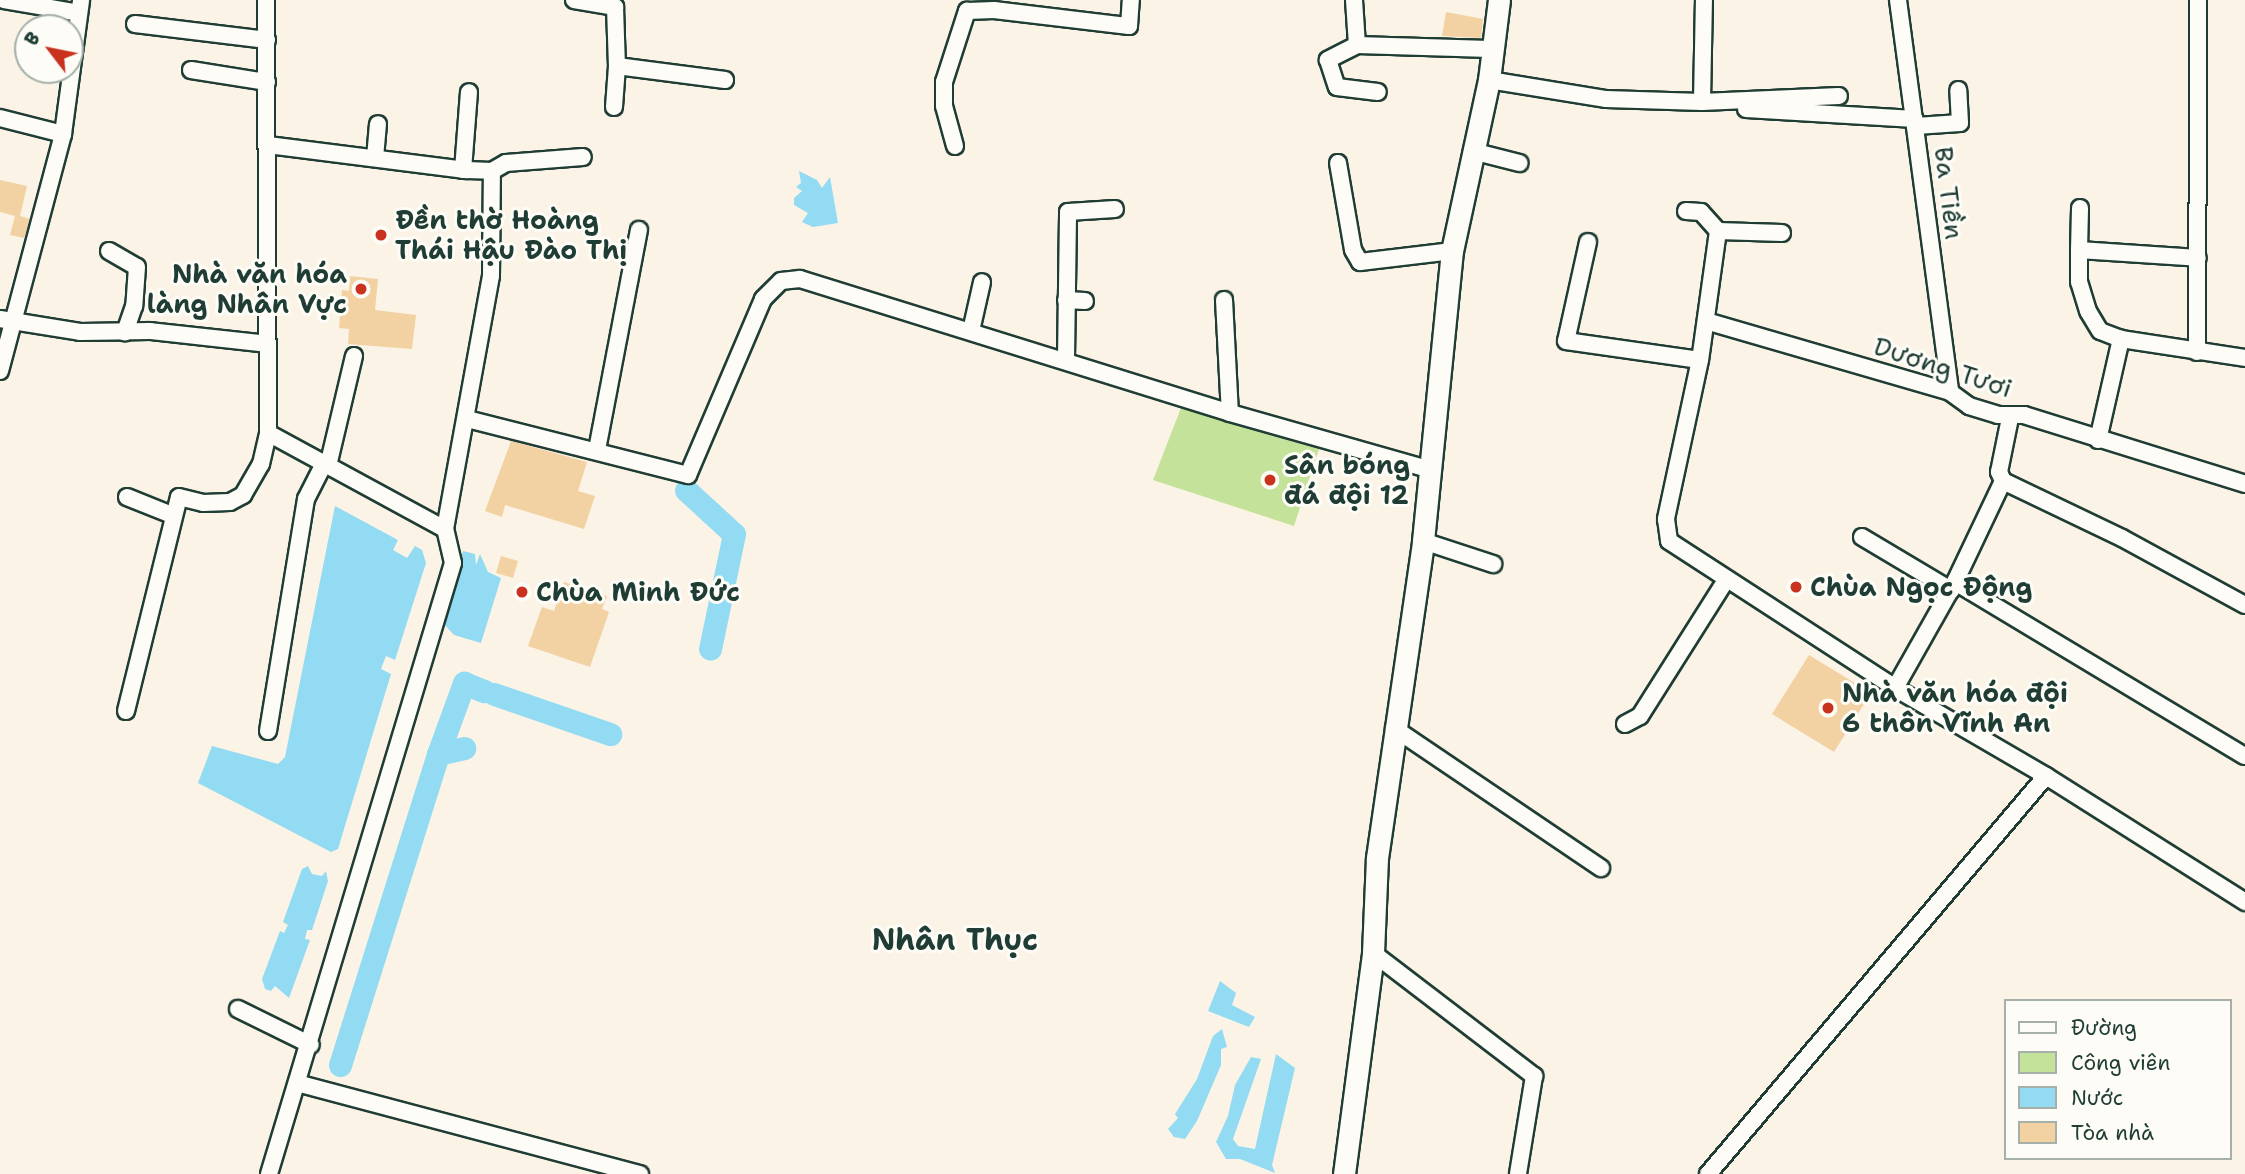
<!DOCTYPE html>
<html>
<head>
<meta charset="utf-8">
<style>
  body { margin:0 }
  #map { position:relative; width:2245px; height:1174px; overflow:hidden; background:#fbf3e6; font-family:"Shantell Sans",sans-serif }
  div>[style] { position:absolute }
  [style*='--x'] { left:calc(var(--x)*1px); top:calc(var(--y)*1px); width:calc(var(--w)*1px); rotate:calc(var(--a)*1deg) }
  .green>* { inset:0; background:#c5e29a }
  .water>* { inset:0; background:#92dbf3 }
  .canal>* { height:23px; margin:-11.5px; padding:0 11.5px; transform-origin:11.5px; border-radius:11.5px; background:#92dbf3 }
  .building>* { inset:0; background:#f2d1a3 }
  .roads { filter:drop-shadow(2px 0 #1f3d34) drop-shadow(-2px 0 #1f3d34) drop-shadow(0 2px #1f3d34) drop-shadow(0 -2px #1f3d34) }
  .minor>* { height:16px; margin:-8px; padding:0 8px; transform-origin:8px; border-radius:8px; background:#fdfcf7 }
  .tertiary>* { height:21px; margin:-10.5px; padding:0 10.5px; transform-origin:10.5px; border-radius:10.5px; background:#fdfcf7 }
  .dots>* { width:19px; height:19px; translate:-50% -50%; box-sizing:border-box; border:4px solid #fdfcf7; border-radius:50% }
  span { translate:-50% -50%; white-space:nowrap; text-align:center; line-height:1.15; -webkit-text-stroke:6px #fdfcf7; paint-order:stroke }
  .street-label { font-size:26px; color:#1f3d34 }
  .poi-label { font-size:26px; color:#1f3d34; font-weight:700 }
  .left { translate:0 -50%; text-align:left }
  .right { translate:-100% -50%; text-align:right }
  .quarter-label { font-size:30px; color:#1f3d34; font-weight:700 }
  .legend { position:absolute; left:2004px; top:999px; width:228px; height:161px; box-sizing:border-box; background:#fdfcf7; border:2px solid #a4b0a9; margin:0; padding:9px 12px; list-style:none; font-size:21px; color:#1f3d34 }
  .legend li { display:flex; align-items:center; gap:14px; height:35px }
  .legend b { width:35px; border:2px solid #a4b0a9 }
  .north { position:absolute; left:14px; top:14px; width:70px; height:70px; box-sizing:border-box; background:#fdfcf7; border:2px solid #a4b0a9; border-radius:50%; rotate:302deg; font-size:19px; font-weight:700; line-height:28px; text-align:center; color:#1f3d34 }
  .north::after { content:''; display:block; margin:auto; width:24px; height:32px; background:#c8321e; clip-path:polygon(50% 0,100% 100%,50% 72%,0 100%) }
</style>
</head>
<body>
<div id="map">
  <div class="green">
    <div style="clip-path:polygon(1181px 408px,1319px 449px,1294px 526px,1153px 480px)"></div>
  </div>
  <div class="water">
    <div style="clip-path:polygon(799px 171px,817px 180px,822px 188px,830px 177px,838px 223px,813px 227px,802px 222px,808px 213px,794px 205px,794px 198px,802px 191px,796px 187px,801px 183px)"></div>
    <div style="clip-path:polygon(335px 506px,398px 540px,393px 550px,407px 558px,415px 546px,422px 550px,426px 563px,395px 660px,386px 656px,381px 669px,391px 674px,338px 849px,331px 852px,198px 783px,212px 746px,278px 764px,285px 757px)"></div>
    <div style="clip-path:polygon(463px 551px,475px 554px,476px 565px,480px 554px,488px 572px,501px 578px,481px 643px,454px 635px,443px 623px)"></div>
    <div style="clip-path:polygon(308px 866px,312px 874px,322px 876px,326px 871px,328px 881px,312px 930px,307px 930px,305px 939px,310px 940px,289px 998px,275px 986px,271px 991px,265px 989px,262px 979px,280px 931px,284px 933px,288px 925px,283px 922px,302px 869px)"></div>
    <div style="clip-path:polygon(1220px 981px,1236px 993px,1232px 1005px,1255px 1017px,1249px 1027px,1208px 1011px)"></div>
    <div style="clip-path:polygon(1222px 1029px,1227px 1047px,1221px 1049px,1221px 1065px,1197px 1121px,1185px 1139px,1174px 1137px,1168px 1129px,1178px 1118px,1175px 1114px,1197px 1079px,1213px 1036px)"></div>
    <div style="clip-path:polygon(1276px 1054px,1295px 1068px,1272px 1165px,1275px 1173px,1240px 1159px,1226px 1159px,1216px 1142px,1228px 1116px,1235px 1085px,1251px 1057px,1261px 1059px,1233px 1139px,1238px 1146px,1255px 1149px)"></div>
  </div>
  <div class="canal">
    <div style="--x:686;--y:490;--w:65;--a:42.5"></div>
    <div style="--x:734;--y:534;--w:117;--a:101.8"></div>
    <div style="--x:494;--y:694;--w:123;--a:19"></div>
    <div style="--x:438;--y:754;--w:76;--a:-69.9"></div>
    <div style="--x:464;--y:683;--w:22;--a:22"></div>
    <div style="--x:340;--y:1065;--w:326;--a:-72.5"></div>
    <div style="--x:438;--y:754;--w:27;--a:-13"></div>
  </div>
  <div class="building">
    <div style="clip-path:polygon(1446px 12px,1483px 19px,1481px 38px,1442px 36px)"></div>
    <div style="clip-path:polygon(0 180px,27px 186px,20px 216px,30px 219px,24px 238px,10px 235px,15px 216px,0 212px)"></div>
    <div style="clip-path:polygon(350px 276px,378px 279px,375px 310px,416px 315px,412px 349px,348px 344px,349px 329px,339px 328px,342px 290px,349px 291px)"></div>
    <div style="clip-path:polygon(511px 441px,587px 462px,578px 491px,595px 496px,584px 529px,505px 505px,502px 517px,485px 511px)"></div>
    <div style="clip-path:polygon(501px 556px,518px 561px,513px 578px,496px 573px)"></div>
    <div style="clip-path:polygon(564px 582px,607px 596px,602px 609px,609px 612px,590px 667px,528px 646px,542px 607px,554px 611px)"></div>
    <div style="clip-path:polygon(1809px 655px,1871px 693px,1834px 752px,1772px 714px)"></div>
  </div>
  <div class="roads">
    <div class="minor">
      <div style="--x:4;--y:0;--w:76;--a:9.8"></div>
      <div style="--x:574;--y:0;--w:42;--a:9.7"></div>
      <div style="--x:615;--y:7;--w:59;--a:88.1"></div>
      <div style="--x:617;--y:66;--w:109;--a:7.4"></div>
      <div style="--x:1354;--y:0;--w:45;--a:86.2"></div>
      <div style="--x:1357;--y:45;--w:133;--a:1.7"></div>
      <div style="--x:1898;--y:0;--w:395;--a:82.4"></div>
      <div style="--x:135;--y:24;--w:133;--a:6.9"></div>
      <div style="--x:1357;--y:45;--w:33;--a:153"></div>
      <div style="--x:1328;--y:60;--w:28;--a:72"></div>
      <div style="--x:1337;--y:87;--w:41;--a:7"></div>
      <div style="--x:191;--y:70;--w:77;--a:9"></div>
      <div style="--x:1489;--y:80;--w:119;--a:9.2"></div>
      <div style="--x:1606;--y:99;--w:96;--a:1.8"></div>
      <div style="--x:1702;--y:102;--w:137;--a:-2.5"></div>
      <div style="--x:1702;--y:102;--w:102;--a:-88.9"></div>
      <div style="--x:614;--y:107;--w:41;--a:-85.8"></div>
      <div style="--x:1746;--y:109;--w:169;--a:3.4"></div>
      <div style="--x:0;--y:118;--w:65;--a:14.3"></div>
      <div style="--x:1916;--y:126;--w:44;--a:-3.9"></div>
      <div style="--x:1960;--y:123;--w:33;--a:-93"></div>
      <div style="--x:268;--y:145;--w:201;--a:7.2"></div>
      <div style="--x:467;--y:170;--w:25;--a:2"></div>
      <div style="--x:492;--y:171;--w:16;--a:-30"></div>
      <div style="--x:506;--y:163;--w:77;--a:-4.5"></div>
      <div style="--x:955;--y:146;--w:41;--a:-105.4"></div>
      <div style="--x:944;--y:106;--w:24;--a:-90"></div>
      <div style="--x:944;--y:82;--w:75;--a:-72.1"></div>
      <div style="--x:967;--y:11;--w:27;--a:-2"></div>
      <div style="--x:994;--y:10;--w:136;--a:6.8"></div>
      <div style="--x:1129;--y:26;--w:26;--a:-86"></div>
      <div style="--x:1472;--y:151;--w:49;--a:14.3"></div>
      <div style="--x:375;--y:158;--w:34;--a:-85"></div>
      <div style="--x:1338;--y:163;--w:88;--a:80.2"></div>
      <div style="--x:1353;--y:250;--w:14;--a:60"></div>
      <div style="--x:1360;--y:262;--w:93;--a:-6.8"></div>
      <div style="--x:463;--y:170;--w:78;--a:-85.6"></div>
      <div style="--x:1686;--y:211;--w:15;--a:4"></div>
      <div style="--x:1701;--y:212;--w:25;--a:48"></div>
      <div style="--x:1782;--y:233;--w:64;--a:-178.2"></div>
      <div style="--x:1718;--y:231;--w:130;--a:97.9"></div>
      <div style="--x:1700;--y:360;--w:163;--a:102.1"></div>
      <div style="--x:1666;--y:519;--w:22;--a:82"></div>
      <div style="--x:1669;--y:541;--w:270;--a:33"></div>
      <div style="--x:1895;--y:688;--w:175;--a:30.2"></div>
      <div style="--x:2046;--y:776;--w:236;--a:32.3"></div>
      <div style="--x:1588;--y:242;--w:101;--a:102.5"></div>
      <div style="--x:1566;--y:341;--w:135;--a:8.1"></div>
      <div style="--x:2079;--y:250;--w:42;--a:-88.6"></div>
      <div style="--x:109;--y:251;--w:32;--a:30"></div>
      <div style="--x:137;--y:267;--w:39;--a:94"></div>
      <div style="--x:134;--y:306;--w:28;--a:109"></div>
      <div style="--x:1066;--y:300;--w:19;--a:3"></div>
      <div style="--x:1224;--y:300;--w:113;--a:87"></div>
      <div style="--x:0;--y:319;--w:81;--a:9.2"></div>
      <div style="--x:80;--y:332;--w:70;--a:-0.8"></div>
      <div style="--x:150;--y:331;--w:118;--a:6.3"></div>
      <div style="--x:1706;--y:321;--w:254;--a:16.2"></div>
      <div style="--x:1950;--y:392;--w:24;--a:36"></div>
      <div style="--x:1969;--y:406;--w:30;--a:17"></div>
      <div style="--x:1998;--y:415;--w:26;--a:0"></div>
      <div style="--x:2024;--y:415;--w:232;--a:17.3"></div>
      <div style="--x:971;--y:331;--w:50;--a:-77.3"></div>
      <div style="--x:2121;--y:339;--w:22;--a:-159"></div>
      <div style="--x:2100;--y:331;--w:23;--a:-121"></div>
      <div style="--x:2088;--y:311;--w:30;--a:-107"></div>
      <div style="--x:2079;--y:282;--w:32;--a:-90"></div>
      <div style="--x:2079;--y:250;--w:119;--a:3.8"></div>
      <div style="--x:2197;--y:352;--w:352;--a:-89.8"></div>
      <div style="--x:1066;--y:359;--w:147;--a:-89.2"></div>
      <div style="--x:1068;--y:212;--w:47;--a:-3.7"></div>
      <div style="--x:0;--y:371;--w:245;--a:-75.1"></div>
      <div style="--x:63;--y:134;--w:135;--a:-82.3"></div>
      <div style="--x:467;--y:419;--w:228;--a:14.2"></div>
      <div style="--x:688;--y:475;--w:191;--a:-66.9"></div>
      <div style="--x:763;--y:299;--w:25;--a:-45"></div>
      <div style="--x:781;--y:281;--w:19;--a:-6"></div>
      <div style="--x:800;--y:279;--w:450;--a:17.3"></div>
      <div style="--x:1230;--y:413;--w:209;--a:15.8"></div>
      <div style="--x:268;--y:433;--w:201;--a:28.5"></div>
      <div style="--x:2098;--y:440;--w:104;--a:-77.2"></div>
      <div style="--x:2121;--y:339;--w:125;--a:8.7"></div>
      <div style="--x:597;--y:450;--w:224;--a:-79.2"></div>
      <div style="--x:328;--y:466;--w:113;--a:-76.7"></div>
      <div style="--x:2003;--y:481;--w:132;--a:25.6"></div>
      <div style="--x:2122;--y:538;--w:140;--a:28.6"></div>
      <div style="--x:127;--y:497;--w:48;--a:21.8"></div>
      <div style="--x:1862;--y:537;--w:104;--a:30.8"></div>
      <div style="--x:1423;--y:541;--w:74;--a:18.2"></div>
      <div style="--x:1955;--y:582;--w:338;--a:31"></div>
      <div style="--x:1895;--y:688;--w:122;--a:-60.5"></div>
      <div style="--x:1955;--y:582;--w:112;--a:-64.6"></div>
      <div style="--x:2003;--y:481;--w:10;--a:-114"></div>
      <div style="--x:1999;--y:472;--w:55;--a:-78.5"></div>
      <div style="--x:126;--y:711;--w:220;--a:-76.1"></div>
      <div style="--x:179;--y:497;--w:25;--a:14"></div>
      <div style="--x:203;--y:503;--w:27;--a:-2"></div>
      <div style="--x:230;--y:502;--w:15;--a:-28"></div>
      <div style="--x:243;--y:495;--w:36;--a:-60"></div>
      <div style="--x:261;--y:464;--w:32;--a:-77"></div>
      <div style="--x:268;--y:433;--w:433;--a:-90.3"></div>
      <div style="--x:1625;--y:724;--w:17;--a:-28"></div>
      <div style="--x:1640;--y:716;--w:161;--a:-57.7"></div>
      <div style="--x:1394;--y:728;--w:250;--a:34.1"></div>
      <div style="--x:268;--y:731;--w:235;--a:-80.7"></div>
      <div style="--x:306;--y:499;--w:39;--a:-63"></div>
      <div style="--x:1373;--y:953;--w:203;--a:37.4"></div>
      <div style="--x:1534;--y:1076;--w:99;--a:99.3"></div>
      <div style="--x:238;--y:1009;--w:81;--a:26.3"></div>
      <div style="--x:297;--y:1083;--w:355;--a:14.9"></div>
      <div style="--x:269;--y:1174;--w:638;--a:-73.24"></div>
      <div style="--x:453;--y:563;--w:35;--a:-103"></div>
      <div style="--x:445;--y:529;--w:257;--a:-79.7"></div>
      <div style="--x:491;--y:276;--w:105;--a:-89.5"></div>
      <div style="--x:1708;--y:1174;--w:522;--a:-49.66"></div>
    </div>
    <div class="tertiary">
      <div style="--x:1344;--y:1174;--w:223;--a:-82.5"></div>
      <div style="--x:1373;--y:953;--w:95;--a:-87.6"></div>
      <div style="--x:1377;--y:858;--w:320;--a:-81.7"></div>
      <div style="--x:1423;--y:541;--w:291;--a:-84.3"></div>
      <div style="--x:1452;--y:251;--w:175;--a:-77.8"></div>
      <div style="--x:1489;--y:80;--w:81;--a:-82.9"></div>
    </div>
  </div>
  <div class="dots">
    <div style="left:381px;top:235px;background:#c8321e"></div>
    <div style="left:361px;top:289px;background:#c8321e"></div>
    <div style="left:1270px;top:480px;background:#c8321e"></div>
    <div style="left:1796px;top:587px;background:#c8321e"></div>
    <div style="left:522px;top:592px;background:#c8321e"></div>
    <div style="left:1828px;top:708px;background:#c8321e"></div>
  </div>
  <div class="street-label">
    <span style="left:1949px;top:193px;rotate:83deg">Ba Tiền</span>
    <span style="left:1943px;top:367px;rotate:18deg">Dương Tươi</span>
  </div>
  <div class="poi-label">
    <span class="left" style="left:395px;top:235px">Đền thờ Hoàng<br>Thái Hậu Đào Thị</span>
    <span class="right" style="left:347px;top:289px">Nhà văn hóa<br>làng Nhân Vực</span>
    <span class="left" style="left:1284px;top:480px">Sân bóng<br>đá đội 12</span>
    <span class="left" style="left:1810px;top:587px">Chùa Ngọc Động</span>
    <span class="left" style="left:536px;top:592px">Chùa Minh Đức</span>
    <span class="left" style="left:1842px;top:708px">Nhà văn hóa đội<br>6 thôn Vĩnh An</span>
  </div>
  <div class="quarter-label">
    <span style="left:955px;top:940px">Nhân Thục</span>
  </div>
  <ul class="legend">
  <li><b style="height:9px;background:#fdfcf7"></b>Đường</li>
  <li><b style="height:19px;background:#c5e29a"></b>Công viên</li>
  <li><b style="height:19px;background:#92dbf3"></b>Nước</li>
  <li><b style="height:19px;background:#f2d1a3"></b>Tòa nhà</li>
  </ul>
  <div class="north">B</div>
</div>
</body>
</html>
